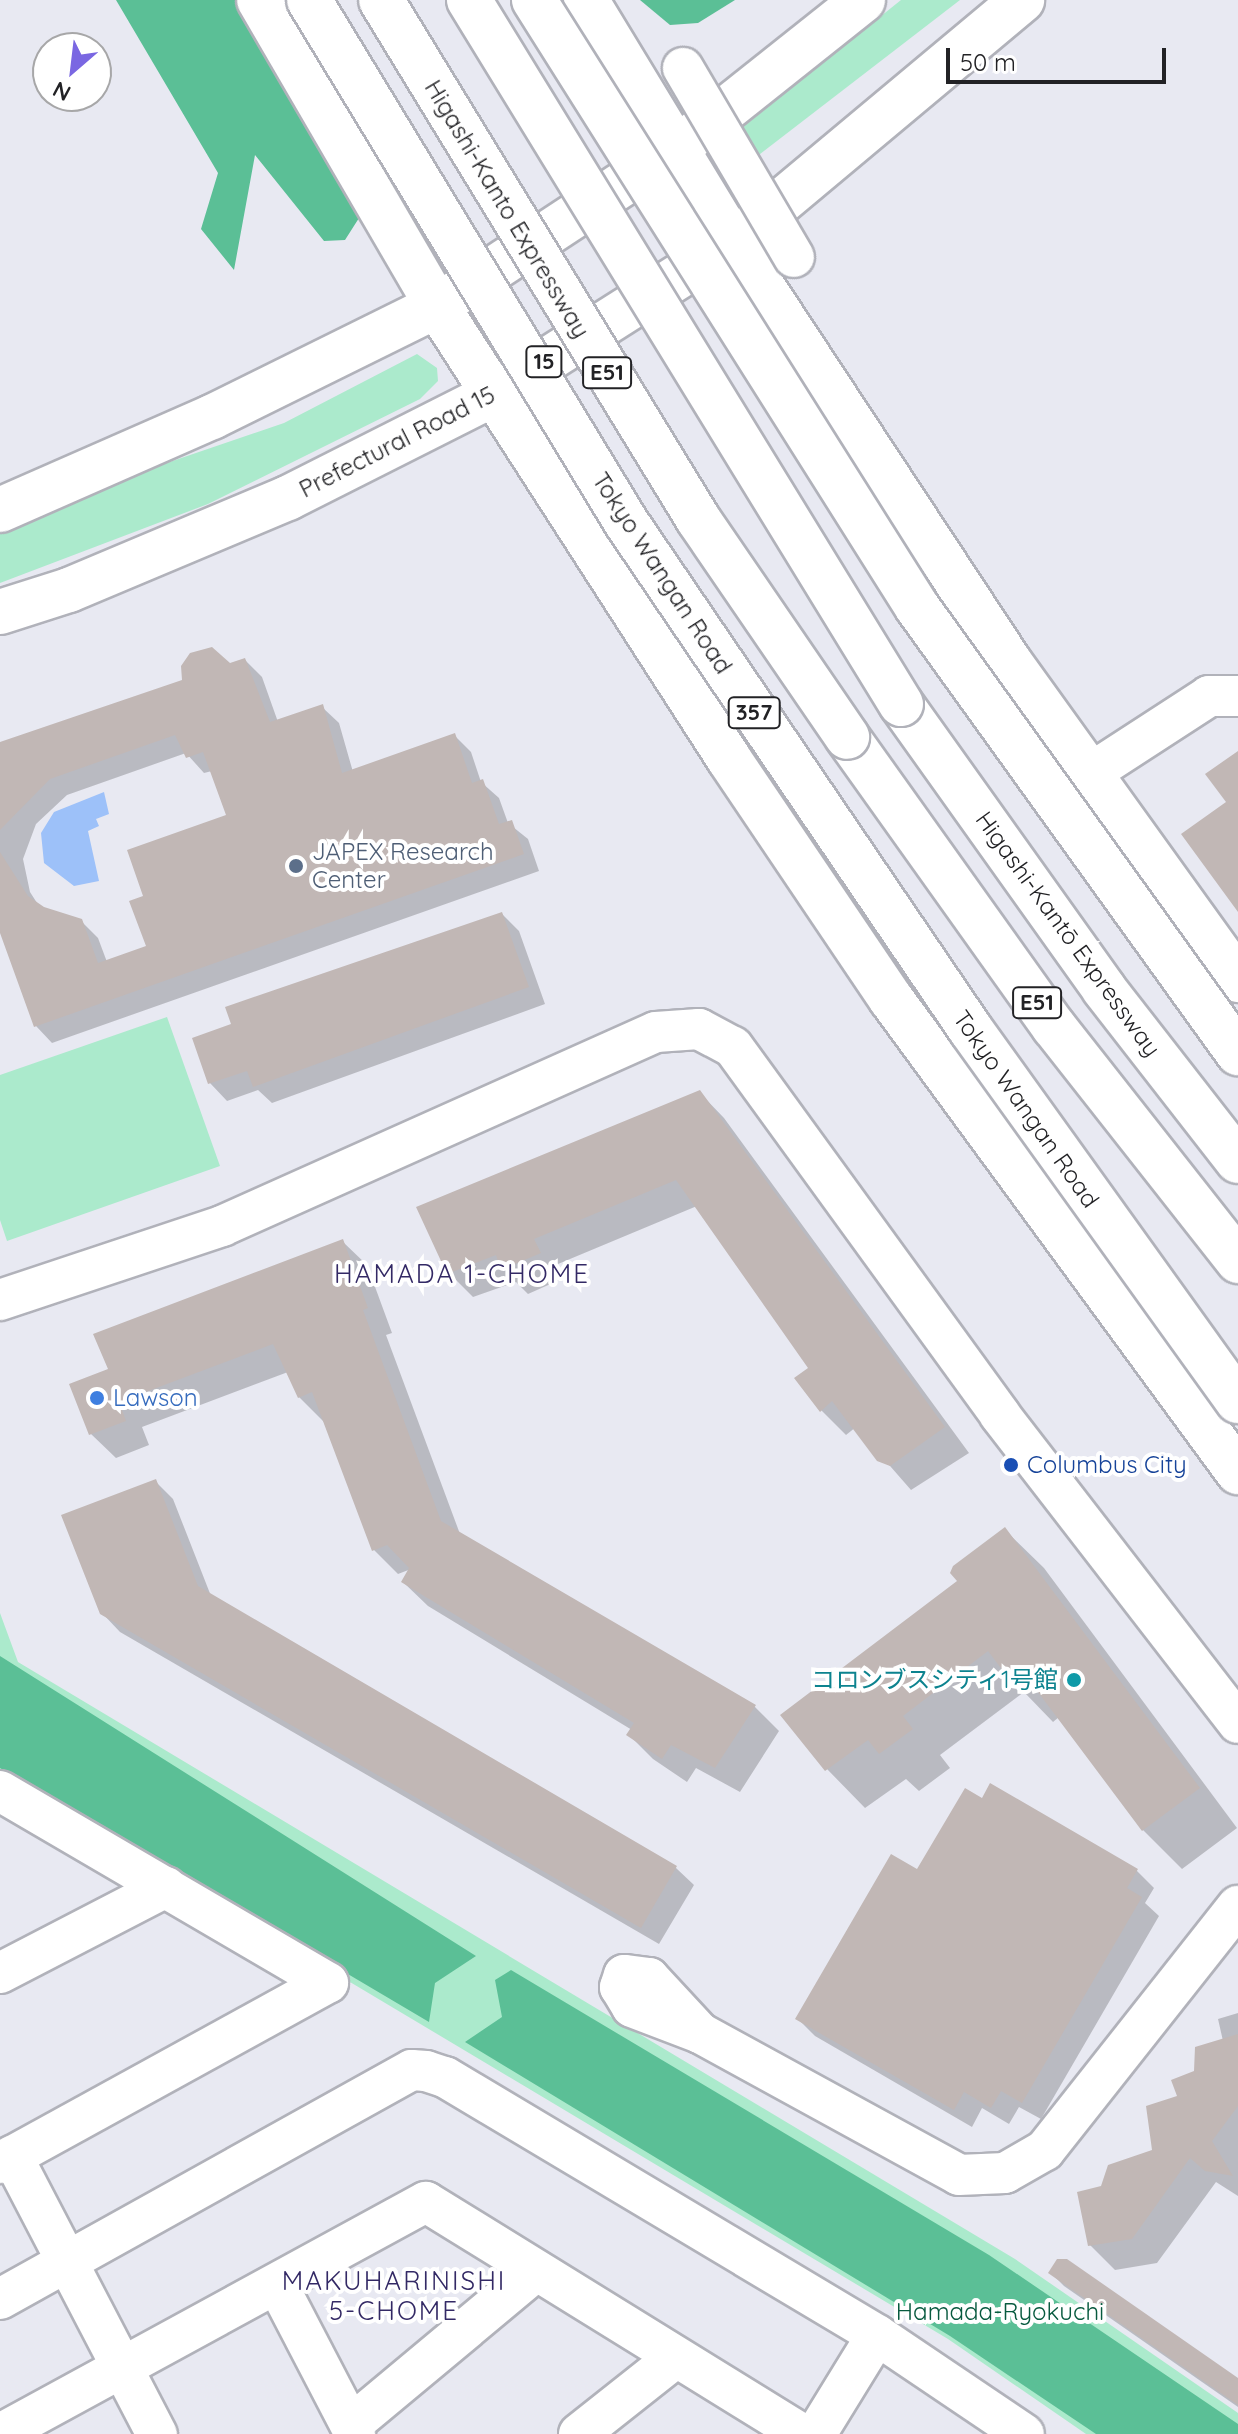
<!DOCTYPE html>
<html>
<head>
<meta charset="utf-8">
<style>
  body { margin:0 }
  #map { position:relative; width:1238px; height:2434px; overflow:hidden; background:#e8e9f2; font-family:Quicksand,"Noto Sans JP",sans-serif }
  div>[style] { position:absolute }
  [style*='--x'] { left:calc(var(--x)*1px); top:calc(var(--y)*1px); width:calc(var(--w)*1px); rotate:calc(var(--a)*1deg) }
  .green>* { inset:0; background:#abeacc }
  .forest>* { inset:0; background:#5bbf96 }
  .water>* { inset:0; background:#9dc1f9 }
  .shadow>* { inset:0; background:#0003 }
  .building>* { inset:0; background:#c1b7b5 }
  .roads { filter:drop-shadow(2px 0 #b1b2ba) drop-shadow(-2px 0 #b1b2ba) drop-shadow(0 2px #b1b2ba) drop-shadow(0 -2px #b1b2ba) }
  .minor>* { height:40px; margin:-20px; padding:0 20px; transform-origin:20px; border-radius:20px; background:#fff }
  .major>* { height:44px; margin:-22px; padding:0 22px; transform-origin:22px; border-radius:22px; background:#fff }
  .highway>* { height:44px; margin:-22px; padding:0 22px; transform-origin:22px; border-radius:22px; background:#fff }
  .bridges { filter:drop-shadow(2px 0 #b1b2ba) drop-shadow(-2px 0 #b1b2ba) drop-shadow(0 2px #b1b2ba) drop-shadow(0 -2px #b1b2ba) }
  .minor-bridge>* { height:40px; margin:-20px; padding:0 20px; transform-origin:20px; border-radius:20px; background:#fff }
  .highway-bridge>* { height:44px; margin:-22px; padding:0 22px; transform-origin:22px; border-radius:22px; background:#fff }
  .dots>* { width:22px; height:22px; translate:-50% -50%; box-sizing:border-box; border:4px solid #fff; border-radius:50% }
  span { translate:-50% -50%; white-space:nowrap; text-align:center; line-height:1.15; -webkit-text-stroke:8px #fff; paint-order:stroke }
  .shield-label span { padding:2px 6px; background:#fff; border:2px solid; border-radius:6px; -webkit-text-stroke-width:0 }
  .shield-label { font-size:22px; color:#222225; font-weight:700 }
  .street-label { font-size:24px; color:#222225 }
  .service-label { font-size:24px; color:#4e5e75 }
  .left { translate:0 -50%; text-align:left }
  .shop-label { font-size:24px; color:#366cbe }
  .transit-label { font-size:24px; color:#164399 }
  .culture-label { font-size:24px; color:#0d838f }
  .right { translate:-100% -50%; text-align:right }
  .park-label { font-size:24px; color:#075a3f }
  .neighbourhood-label { font-size:26px; color:#332965; letter-spacing:2px }
  .north { position:absolute; left:32px; top:32px; width:80px; height:80px; box-sizing:border-box; background:#fff; border:2px solid #a7a7a8; border-radius:50%; rotate:208deg; font-size:22px; font-weight:700; line-height:32px; text-align:center; color:#222225 }
  .north::after { content:''; display:block; margin:auto; width:28px; height:36px; background:#7a67e2; clip-path:polygon(50% 0,100% 100%,50% 72%,0 100%) }
  .scale { position:absolute; left:946px; top:48px; width:220px; height:36px; box-sizing:border-box; border:4px solid #222225; border-top:0; padding-left:10px; font-size:24px; line-height:28px; white-space:nowrap; color:#222225; -webkit-text-stroke:6px #fff; paint-order:stroke }
</style>
</head>
<body>
<div id="map">
  <div class="green">
    <div style="clip-path:polygon(901px 0,960px 0,747px 164px,729px 138px)"></div>
    <div style="clip-path:polygon(417px 354px,437px 368px,438px 381px,420px 399px,208px 504px,0 583px,0 531px,152px 468px,284px 423px)"></div>
    <div style="clip-path:polygon(167px 1017px,220px 1166px,7px 1241px,0 1220px,0 1075px)"></div>
    <div style="clip-path:polygon(0 1613px,18px 1662px,1015px 2259px,1238px 2413px,1238px 2434px,1086px 2434px,948px 2339px,0 1773px)"></div>
  </div>
  <div class="forest">
    <div style="clip-path:polygon(116px 0,239px 0,359px 218px,345px 240px,324px 241px,255px 155px,234px 270px,201px 229px,218px 173px)"></div>
    <div style="clip-path:polygon(640px 0,735px 0,698px 23px,670px 25px)"></div>
    <div style="clip-path:polygon(0 1656px,476px 1956px,435px 1983px,429px 2022px,0 1768px)"></div>
    <div style="clip-path:polygon(511px 1970px,989px 2255px,1238px 2424px,1238px 2434px,1096px 2434px,950px 2336px,465px 2042px,502px 2017px,495px 1980px)"></div>
  </div>
  <div class="water">
    <div style="clip-path:polygon(104px 792px,109px 814px,96px 819px,99px 826px,88px 831px,99px 881px,74px 886px,44px 863px,41px 833px,54px 812px)"></div>
  </div>
  <div class="shadow">
    <div style="clip-path:polygon(evenodd,245px 660px,262px 677px,278px 722px,322px 707px,339px 723px,353px 772px,454px 735px,471px 752px,481px 782px,499px 798px,508px 823px,528px 839px,539px 871px,52px 1043px,36px 1026px,0 926px,0 745px,245px 660px,186px 753px,204px 773px,212px 771px,229px 816px,146px 897px,148px 947px,107px 962px,98px 938px,81px 921px,39px 906px,30px 892px,23px 859px,36px 824px,67px 795px,186px 753px)"></div>
    <div style="clip-path:polygon(502px 914px,519px 931px,545px 1004px,272px 1103px,258px 1090px,227px 1101px,210px 1083px,233px 1025px)"></div>
    <div style="clip-path:polygon(699px 1092px,724px 1118px,969px 1453px,911px 1490px,856px 1427px,846px 1435px,821px 1410px,811px 1369px,697px 1206px,558px 1264px,564px 1278px,528px 1294px,516px 1282px,473px 1297px,448px 1272px)"></div>
    <div style="clip-path:polygon(342px 1241px,367px 1265px,392px 1333px,386px 1335px,460px 1534px,755px 1707px,779px 1731px,740px 1792px,696px 1768px,687px 1782px,653px 1759px,629px 1735px,632px 1730px,428px 1606px,403px 1582px,411px 1569px,398px 1574px,374px 1550px,324px 1422px,299px 1397px,288px 1372px,142px 1427px,149px 1445px,116px 1458px,91px 1434px,111px 1370px)"></div>
    <div style="clip-path:polygon(155px 1481px,173px 1499px,211px 1596px,676px 1868px,694px 1885px,659px 1944px,120px 1632px,102px 1613px)"></div>
    <div style="clip-path:polygon(1005px 1530px,1044px 1568px,1237px 1828px,1182px 1869px,1143px 1830px,1059px 1717px,1053px 1722px,1024px 1692px,940px 1755px,950px 1768px,919px 1791px,906px 1779px,865px 1808px,827px 1769px,959px 1582px)"></div>
    <div style="clip-path:polygon(1136px 1870px,1154px 1888px,1145px 1903px,1159px 1916px,1041px 2119px,1019px 2107px,1009px 2124px,982px 2108px,972px 2127px,815px 2036px,798px 2019px,918px 1872px)"></div>
    <div style="clip-path:polygon(1238px 2013px,1238px 2196px,1216px 2182px,1157px 2263px,1115px 2270px,1090px 2245px,1103px 2188px,1155px 2151px,1180px 2097px,1223px 2041px,1218px 2019px)"></div>
    <div style="clip-path:polygon(1051px 2273px,1238px 2380px,1238px 2407px,1064px 2286px)"></div>
  </div>
  <div class="building">
    <div style="clip-path:polygon(212px 647px,230px 663px,245px 658px,270px 722px,323px 704px,342px 773px,455px 733px,472px 783px,483px 779px,499px 824px,512px 820px,524px 854px,34px 1027px,0 933px,0 852px,28px 896px,44px 907px,82px 919px,98px 963px,146px 946px,129px 901px,143px 896px,127px 850px,226px 815px,203px 752px,186px 758px,175px 735px,50px 779px,0 830px,0 742px,182px 680px,181px 666px,190px 653px)"></div>
    <div style="clip-path:polygon(1238px 751px,1238px 912px,1181px 834px,1226px 802px,1205px 774px)"></div>
    <div style="clip-path:polygon(502px 912px,529px 987px,253px 1087px,247px 1071px,208px 1084px,192px 1038px,231px 1024px,225px 1007px)"></div>
    <div style="clip-path:polygon(700px 1090px,945px 1427px,890px 1466px,877px 1461px,832px 1401px,820px 1412px,794px 1378px,808px 1368px,676px 1180px,534px 1239px,541px 1253px,501px 1270px,496px 1255px,447px 1274px,416px 1207px)"></div>
    <div style="clip-path:polygon(343px 1239px,368px 1308px,363px 1310px,441px 1521px,756px 1705px,715px 1768px,671px 1745px,662px 1759px,626px 1735px,634px 1723px,401px 1582px,409px 1568px,387px 1545px,372px 1551px,312px 1392px,298px 1398px,273px 1344px,119px 1402px,126px 1421px,89px 1435px,69px 1384px,108px 1369px,93px 1334px)"></div>
    <div style="clip-path:polygon(156px 1479px,198px 1586px,677px 1866px,641px 1928px,100px 1614px,61px 1515px)"></div>
    <div style="clip-path:polygon(1005px 1527px,1200px 1788px,1142px 1831px,1026px 1676px,1013px 1684px,988px 1651px,903px 1716px,913px 1729px,879px 1754px,868px 1740px,825px 1771px,780px 1715px,957px 1581px,950px 1573px,953px 1566px)"></div>
    <div style="clip-path:polygon(990px 1783px,1138px 1869px,1127px 1888px,1142px 1897px,1022px 2103px,1001px 2091px,991px 2108px,964px 2092px,954px 2110px,795px 2019px,891px 1854px,917px 1869px,965px 1788px,982px 1798px)"></div>
    <div style="clip-path:polygon(1238px 2034px,1238px 2106px,1212px 2141px,1233px 2176px,1205px 2171px,1190px 2158px,1132px 2239px,1088px 2246px,1077px 2192px,1101px 2186px,1108px 2165px,1152px 2150px,1146px 2106px,1177px 2096px,1171px 2080px,1194px 2071px,1195px 2047px)"></div>
    <div style="clip-path:polygon(1057px 2259px,1067px 2259px,1238px 2378px,1238px 2405px,1048px 2273px)"></div>
  </div>
  <div class="roads">
    <div class="minor">
      <div style="--x:1086;--y:776;--w:147;--a:-33"></div>
      <div style="--x:1209;--y:696;--w:29;--a:0"></div>
      <div style="--x:0;--y:1300;--w:234;--a:-18.4"></div>
      <div style="--x:222;--y:1226;--w:475;--a:-24.1"></div>
      <div style="--x:656;--y:1032;--w:43;--a:-4"></div>
      <div style="--x:699;--y:1029;--w:38;--a:28"></div>
      <div style="--x:733;--y:1047;--w:455;--a:54"></div>
      <div style="--x:1000;--y:1415;--w:389;--a:52.3"></div>
      <div style="--x:0;--y:1791;--w:380;--a:30.3"></div>
      <div style="--x:0;--y:1973;--w:187;--a:-27.4"></div>
      <div style="--x:700;--y:2033;--w:75;--a:-132.8"></div>
      <div style="--x:649;--y:1978;--w:25;--a:-173"></div>
      <div style="--x:624;--y:1975;--w:13;--a:108"></div>
      <div style="--x:620;--y:1987;--w:23;--a:59"></div>
      <div style="--x:632;--y:2007;--w:73;--a:20.9"></div>
      <div style="--x:700;--y:2033;--w:295;--a:28.7"></div>
      <div style="--x:959;--y:2175;--w:46;--a:-2.5"></div>
      <div style="--x:1005;--y:2173;--w:46;--a:-29.9"></div>
      <div style="--x:1045;--y:2150;--w:311;--a:-51.7"></div>
      <div style="--x:12;--y:2156;--w:314;--a:62.5"></div>
      <div style="--x:0;--y:2163;--w:374;--a:-28.8"></div>
      <div style="--x:277;--y:2284;--w:169;--a:62.5"></div>
      <div style="--x:0;--y:2299;--w:471;--a:-29.1"></div>
      <div style="--x:412;--y:2070;--w:14;--a:4"></div>
      <div style="--x:426;--y:2071;--w:20;--a:18"></div>
      <div style="--x:445;--y:2077;--w:503;--a:30.85"></div>
      <div style="--x:877;--y:2335;--w:177;--a:34"></div>
      <div style="--x:351;--y:2425;--w:241;--a:-39.8"></div>
      <div style="--x:0;--y:2434;--w:485;--a:-28.6"></div>
      <div style="--x:426;--y:2202;--w:441;--a:31.7"></div>
      <div style="--x:579;--y:2434;--w:122;--a:-38.4"></div>
      <div style="--x:816;--y:2434;--w:116;--a:-58.4"></div>
    </div>
    <div class="major">
      <div style="--x:0;--y:510;--w:232;--a:-23.7"></div>
      <div style="--x:212;--y:417;--w:251;--a:-26.3"></div>
      <div style="--x:437;--y:306;--w:286;--a:-33.3"></div>
      <div style="--x:676;--y:149;--w:239;--a:-38.5"></div>
      <div style="--x:0;--y:612;--w:72;--a:-17.7"></div>
      <div style="--x:69;--y:590;--w:238;--a:-22.8"></div>
      <div style="--x:288;--y:498;--w:229;--a:-26.8"></div>
      <div style="--x:492;--y:395;--w:285;--a:-32.4"></div>
      <div style="--x:733;--y:242;--w:377;--a:-39.9"></div>
    </div>
    <div class="highway">
      <div style="--x:259;--y:0;--w:354;--a:59.8"></div>
      <div style="--x:437;--y:306;--w:539;--a:57.19"></div>
      <div style="--x:729;--y:759;--w:290;--a:56"></div>
      <div style="--x:891;--y:999;--w:587;--a:53.74"></div>
      <div style="--x:586;--y:0;--w:283;--a:58.7"></div>
      <div style="--x:733;--y:242;--w:502;--a:56.63"></div>
      <div style="--x:1009;--y:661;--w:393;--a:54.3"></div>
      <div style="--x:901;--y:704;--w:350;--a:54.5"></div>
      <div style="--x:1104;--y:989;--w:218;--a:52.1"></div>
      <div style="--x:847;--y:737;--w:356;--a:54.5"></div>
      <div style="--x:1054;--y:1027;--w:298;--a:51.8"></div>
    </div>
  </div>
  <div class="bridges">
    <div class="minor-bridge">
      <div style="--x:683;--y:68;--w:219;--a:59.6"></div>
    </div>
    <div class="highway-bridge">
      <div style="--x:309;--y:0;--w:611;--a:58.73"></div>
      <div style="--x:626;--y:522;--w:614;--a:55.82"></div>
      <div style="--x:971;--y:1030;--w:457;--a:54.3"></div>
      <div style="--x:381;--y:0;--w:608;--a:58.58"></div>
      <div style="--x:698;--y:519;--w:264;--a:55.6"></div>
      <div style="--x:469;--y:0;--w:826;--a:58.47"></div>
      <div style="--x:534;--y:0;--w:718;--a:57.75"></div>
      <div style="--x:917;--y:607;--w:550;--a:54.26"></div>
    </div>
  </div>
  <div class="dots">
    <div style="left:296px;top:866px;background:#5c6f8a"></div>
    <div style="left:97px;top:1398px;background:#3f7fe0"></div>
    <div style="left:1011px;top:1465px;background:#1a4fb4"></div>
    <div style="left:1074px;top:1680px;background:#0f9aa8"></div>
  </div>
  <div class="shield-label">
    <span style="left:544px;top:362px">15</span>
    <span style="left:607px;top:373px">E51</span>
    <span style="left:754px;top:713px">357</span>
    <span style="left:1037px;top:1003px">E51</span>
  </div>
  <div class="street-label">
    <span style="left:507px;top:209px;rotate:59deg">Higashi-Kanto Expressway</span>
    <span style="left:397px;top:442px;rotate:-27deg">Prefectural Road 15</span>
    <span style="left:662px;top:573px;rotate:57deg">Tokyo Wangan Road</span>
    <span style="left:1068px;top:934px;rotate:54deg">Higashi-Kantō Expressway</span>
    <span style="left:1026px;top:1109px;rotate:55deg">Tokyo Wangan Road</span>
  </div>
  <div class="service-label">
    <span class="left" style="left:312px;top:866px">JAPEX Research<br>Center</span>
  </div>
  <div class="shop-label">
    <span class="left" style="left:113px;top:1398px">Lawson</span>
  </div>
  <div class="transit-label">
    <span class="left" style="left:1027px;top:1465px">Columbus City</span>
  </div>
  <div class="culture-label">
    <span class="right" style="left:1058px;top:1680px">コロンブスシティ1号館</span>
  </div>
  <div class="park-label">
    <span style="left:1000px;top:2312px">Hamada-Ryokuchi</span>
  </div>
  <div class="neighbourhood-label">
    <span style="left:462px;top:1274px">HAMADA 1-CHOME</span>
    <span style="left:394px;top:2296px">MAKUHARINISHI<br>5-CHOME</span>
  </div>
  <div class="north">N</div>
  <div class="scale">50 m</div>
</div>
</body>
</html>
